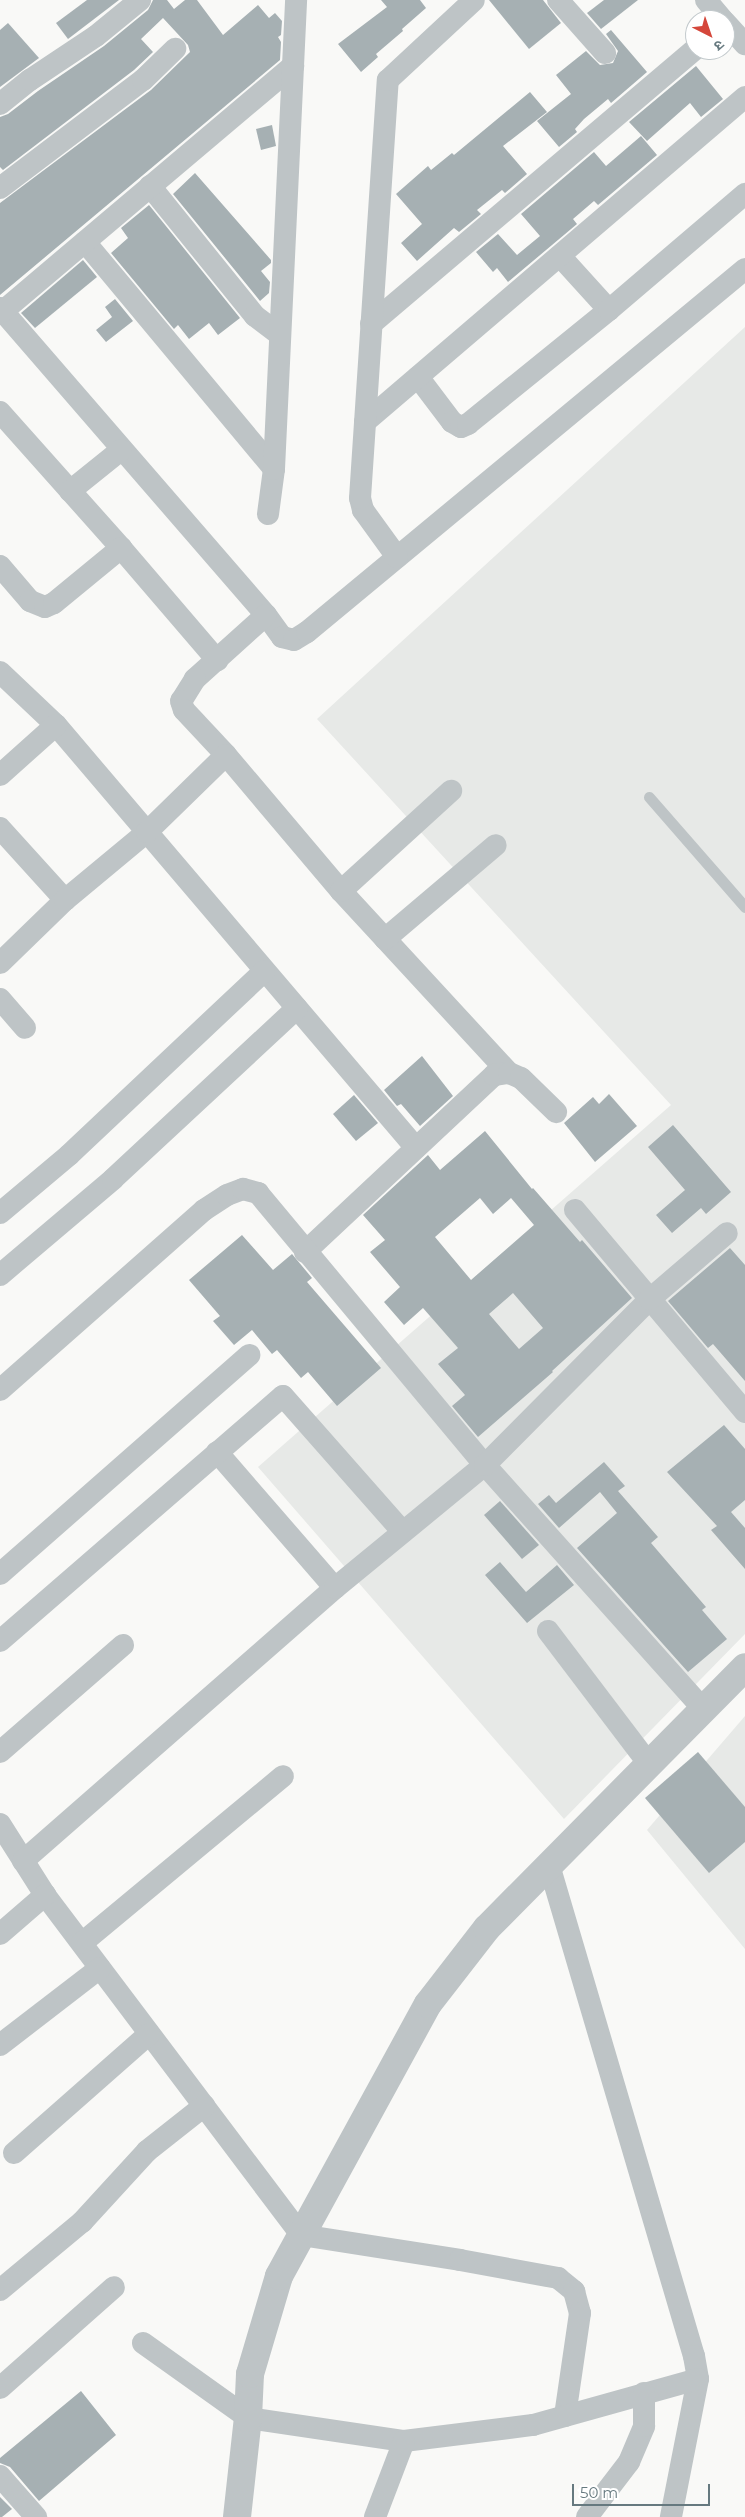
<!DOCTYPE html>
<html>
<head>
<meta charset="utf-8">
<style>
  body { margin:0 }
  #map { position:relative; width:745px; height:2517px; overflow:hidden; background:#f9f9f7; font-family:Montserrat,"Noto Sans Devanagari",sans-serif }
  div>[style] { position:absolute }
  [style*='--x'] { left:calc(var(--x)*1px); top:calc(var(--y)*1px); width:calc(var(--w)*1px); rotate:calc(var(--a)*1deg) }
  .built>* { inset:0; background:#e7e9e7 }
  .building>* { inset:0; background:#a6b0b3 }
  .service>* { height:11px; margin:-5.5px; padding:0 5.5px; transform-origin:5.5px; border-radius:5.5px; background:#bec4c6 }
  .minor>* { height:22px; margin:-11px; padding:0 11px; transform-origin:11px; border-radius:11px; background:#bec4c6 }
  .tertiary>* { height:28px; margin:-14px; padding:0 14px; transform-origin:14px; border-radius:14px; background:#bec4c6 }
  span { translate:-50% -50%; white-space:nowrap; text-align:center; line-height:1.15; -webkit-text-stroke:5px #fff; paint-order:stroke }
  .north { position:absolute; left:685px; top:10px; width:50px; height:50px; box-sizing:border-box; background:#fff; border:1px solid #c2c9cc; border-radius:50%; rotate:139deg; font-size:14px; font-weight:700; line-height:20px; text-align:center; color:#66797f }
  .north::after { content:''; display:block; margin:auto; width:18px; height:22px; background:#d5473b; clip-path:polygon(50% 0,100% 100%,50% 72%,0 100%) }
  .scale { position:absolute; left:572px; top:2484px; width:138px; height:22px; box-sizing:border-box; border:2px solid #66797f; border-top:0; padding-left:6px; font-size:15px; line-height:18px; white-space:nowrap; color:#66797f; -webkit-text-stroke:4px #fff; paint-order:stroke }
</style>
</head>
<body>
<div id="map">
  <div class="built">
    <div style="clip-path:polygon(745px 327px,745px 1634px,564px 1819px,258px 1467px,671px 1105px,317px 719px)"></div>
    <div style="clip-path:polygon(745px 1716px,745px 1949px,647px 1830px)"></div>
  </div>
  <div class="building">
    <div style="clip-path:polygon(87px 0,119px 0,68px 39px,56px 23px)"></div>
    <div style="clip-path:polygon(153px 0,167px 0,174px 9px,185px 0,197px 0,223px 35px,258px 5px,269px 18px,275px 13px,282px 21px,281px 35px,278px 37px,281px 42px,280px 60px,0 295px,0 203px,151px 90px,190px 52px,188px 45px,163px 18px,141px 39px,153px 52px,134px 70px,3px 170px,0 167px,0 117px,8px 114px,38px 91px,104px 46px,148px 10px)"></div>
    <div style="clip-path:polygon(381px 0,420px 0,426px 8px,402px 29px,403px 31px,376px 54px,378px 57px,361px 72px,338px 44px,387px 7px)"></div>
    <div style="clip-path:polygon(489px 0,543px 0,561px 23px,529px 49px)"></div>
    <div style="clip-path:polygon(604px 0,638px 0,601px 29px,587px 13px)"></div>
    <div style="clip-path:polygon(8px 23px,39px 58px,0 87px,0 30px)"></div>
    <div style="clip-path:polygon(611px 30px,647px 72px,611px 103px,608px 99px,584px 119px,575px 129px,577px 132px,559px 147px,537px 121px,571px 94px,556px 75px,586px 51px,600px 65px,613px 63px,618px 51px,606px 34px)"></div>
    <div style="clip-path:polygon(696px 66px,723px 99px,701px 117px,690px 103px,647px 141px,629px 122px)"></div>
    <div style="clip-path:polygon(530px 92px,547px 112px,503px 146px,527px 174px,505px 193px,502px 190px,477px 210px,481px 214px,459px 232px,454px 228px,417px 261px,401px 243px,422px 224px,396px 194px,428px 166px,431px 170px,452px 153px,454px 155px)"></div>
    <div style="clip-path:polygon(272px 125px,276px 146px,261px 150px,256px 129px)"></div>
    <div style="clip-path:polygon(641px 136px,657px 155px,598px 205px,594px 201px,573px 219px,577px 224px,508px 282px,497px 268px,493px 272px,476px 252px,498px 234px,517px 255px,540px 236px,521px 214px,594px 152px,606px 166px)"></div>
    <div style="clip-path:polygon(195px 173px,271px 260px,271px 263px,261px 271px,270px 282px,269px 293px,260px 301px,173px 194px)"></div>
    <div style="clip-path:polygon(149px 205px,240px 318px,218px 335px,209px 323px,189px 339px,178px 325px,174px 329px,111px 253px,128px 238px,121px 228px)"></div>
    <div style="clip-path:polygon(83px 260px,97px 277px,35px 328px,21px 313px)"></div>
    <div style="clip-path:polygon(115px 299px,133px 321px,106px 342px,96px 330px,112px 317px,105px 307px)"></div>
    <div style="clip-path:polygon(422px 1056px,453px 1096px,420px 1126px,401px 1104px,397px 1106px,384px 1090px)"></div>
    <div style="clip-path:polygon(609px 1094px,637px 1126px,595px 1162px,564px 1123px,593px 1097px,599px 1104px)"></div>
    <div style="clip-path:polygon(354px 1095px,378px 1123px,356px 1141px,333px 1114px)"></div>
    <div style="clip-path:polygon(673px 1125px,731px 1192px,706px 1214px,701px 1208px,672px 1233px,656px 1215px,685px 1190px,648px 1147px)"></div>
    <div style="clip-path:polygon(evenodd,485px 1131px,532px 1189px,533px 1188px,580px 1242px,582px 1240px,632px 1298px,552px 1371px,553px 1372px,478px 1437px,452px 1406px,465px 1395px,438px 1364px,458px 1348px,423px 1308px,404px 1325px,384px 1302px,400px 1287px,370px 1252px,385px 1240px,363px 1215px,428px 1155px,440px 1170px,485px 1131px,480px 1198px,493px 1214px,511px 1198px,534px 1225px,471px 1280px,435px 1237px,480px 1198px,485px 1131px,513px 1293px,543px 1328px,519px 1349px,489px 1314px,513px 1293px)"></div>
    <div style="clip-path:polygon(242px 1235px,273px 1270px,292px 1254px,312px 1278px,307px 1282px,381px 1368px,337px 1406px,308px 1372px,301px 1378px,277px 1350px,272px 1354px,252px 1330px,234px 1345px,213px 1321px,220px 1316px,189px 1280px)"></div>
    <div style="clip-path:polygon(730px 1248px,745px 1265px,745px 1381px,713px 1344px,708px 1348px,668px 1301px)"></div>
    <div style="clip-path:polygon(724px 1425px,745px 1449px,745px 1500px,731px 1512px,745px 1528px,745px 1569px,711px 1530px,717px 1526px,667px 1472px)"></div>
    <div style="clip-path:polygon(604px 1462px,625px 1486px,618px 1491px,658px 1537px,651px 1543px,706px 1607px,702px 1610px,727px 1639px,688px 1672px,577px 1548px,617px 1513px,600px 1492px,559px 1528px,538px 1504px,549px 1495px,556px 1503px)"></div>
    <div style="clip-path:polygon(500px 1501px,539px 1545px,522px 1559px,484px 1515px)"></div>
    <div style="clip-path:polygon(500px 1562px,526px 1592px,557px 1565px,574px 1585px,527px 1623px,485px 1575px)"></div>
    <div style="clip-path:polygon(698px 1752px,745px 1807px,745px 1842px,709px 1873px,645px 1798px)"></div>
    <div style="clip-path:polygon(81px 2391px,116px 2435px,39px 2501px,10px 2467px,0 2463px,0 2458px)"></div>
    <div style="clip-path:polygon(0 2497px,12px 2509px,2px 2517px,0 2517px)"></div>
  </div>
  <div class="service">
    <div style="--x:649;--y:797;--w:146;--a:48.9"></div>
  </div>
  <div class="minor">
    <div style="--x:558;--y:0;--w:71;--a:48.4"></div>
    <div style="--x:706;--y:0;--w:26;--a:50"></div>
    <div style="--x:725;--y:22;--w:30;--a:48"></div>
    <div style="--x:0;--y:104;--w:38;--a:-39"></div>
    <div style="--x:30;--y:80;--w:79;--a:-33.7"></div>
    <div style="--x:96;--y:36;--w:57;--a:-39.3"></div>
    <div style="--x:150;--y:186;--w:167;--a:51.1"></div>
    <div style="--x:255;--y:316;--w:31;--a:37"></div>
    <div style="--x:0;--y:188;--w:179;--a:-37.1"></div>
    <div style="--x:143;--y:80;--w:45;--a:-44.1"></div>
    <div style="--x:85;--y:242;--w:295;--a:50.2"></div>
    <div style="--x:560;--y:256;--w:73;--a:47.8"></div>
    <div style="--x:0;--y:308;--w:406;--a:49.1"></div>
    <div style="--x:266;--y:615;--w:27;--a:54"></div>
    <div style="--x:282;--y:637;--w:12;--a:14"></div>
    <div style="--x:294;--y:640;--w:15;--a:-32"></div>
    <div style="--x:307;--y:632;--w:569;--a:-39.65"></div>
    <div style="--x:3;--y:311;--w:380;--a:-40.2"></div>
    <div style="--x:371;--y:324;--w:425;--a:-40.3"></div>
    <div style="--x:418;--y:377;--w:56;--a:52.9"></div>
    <div style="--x:452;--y:422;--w:10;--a:29"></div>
    <div style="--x:461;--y:427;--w:8;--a:-23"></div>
    <div style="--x:468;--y:424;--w:181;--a:-39"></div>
    <div style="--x:609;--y:310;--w:179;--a:-40.5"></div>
    <div style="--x:0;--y:412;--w:182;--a:48.3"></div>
    <div style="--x:121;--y:548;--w:148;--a:49.4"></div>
    <div style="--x:365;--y:422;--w:500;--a:-40.54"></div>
    <div style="--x:70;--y:491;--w:65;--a:-38.8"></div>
    <div style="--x:268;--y:514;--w:45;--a:-82.4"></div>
    <div style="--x:274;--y:469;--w:470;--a:-87.3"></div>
    <div style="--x:397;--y:557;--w:58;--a:-125.9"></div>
    <div style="--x:363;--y:510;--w:12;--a:-104"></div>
    <div style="--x:360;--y:498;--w:419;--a:-86.2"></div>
    <div style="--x:388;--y:80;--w:117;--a:-42.9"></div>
    <div style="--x:0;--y:566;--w:46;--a:49.4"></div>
    <div style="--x:30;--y:601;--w:16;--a:22"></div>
    <div style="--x:45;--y:607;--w:10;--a:-24"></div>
    <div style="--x:54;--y:603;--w:87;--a:-39.4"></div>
    <div style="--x:266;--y:615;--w:96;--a:138"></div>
    <div style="--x:195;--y:679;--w:26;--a:122"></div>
    <div style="--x:181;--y:701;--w:9;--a:72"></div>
    <div style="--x:184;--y:710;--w:62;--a:47"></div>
    <div style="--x:226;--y:755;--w:178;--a:49.8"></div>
    <div style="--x:341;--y:891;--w:248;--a:47.3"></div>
    <div style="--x:0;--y:672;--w:77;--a:43.4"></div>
    <div style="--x:56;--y:725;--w:555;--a:49.6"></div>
    <div style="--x:0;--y:775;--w:75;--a:-41.8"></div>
    <div style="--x:0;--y:828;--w:97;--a:47.9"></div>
    <div style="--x:341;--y:891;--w:149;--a:-42.3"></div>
    <div style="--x:385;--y:939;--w:145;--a:-40.3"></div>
    <div style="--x:0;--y:963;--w:91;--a:-44.1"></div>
    <div style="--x:65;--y:900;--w:107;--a:-39.7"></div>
    <div style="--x:147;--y:832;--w:110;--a:-44.3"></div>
    <div style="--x:0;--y:999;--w:38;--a:49"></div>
    <div style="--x:575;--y:1210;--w:264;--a:49.9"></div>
    <div style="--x:0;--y:1213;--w:90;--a:-40"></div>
    <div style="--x:69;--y:1155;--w:268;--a:-43.3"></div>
    <div style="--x:305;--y:1252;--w:259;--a:-43.1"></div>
    <div style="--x:494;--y:1075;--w:15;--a:-8"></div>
    <div style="--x:509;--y:1073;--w:13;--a:23"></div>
    <div style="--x:521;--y:1078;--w:49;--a:44.2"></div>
    <div style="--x:0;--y:1275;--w:148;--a:-40.3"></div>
    <div style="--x:113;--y:1179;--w:251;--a:-42.9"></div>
    <div style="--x:0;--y:1390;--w:272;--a:-41.4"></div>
    <div style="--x:204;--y:1210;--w:27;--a:-33"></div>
    <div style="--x:227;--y:1195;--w:17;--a:-21"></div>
    <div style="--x:243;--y:1189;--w:16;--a:15"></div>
    <div style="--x:258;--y:1193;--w:354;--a:50.2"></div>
    <div style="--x:485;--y:1465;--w:327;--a:48.2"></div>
    <div style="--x:217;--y:1452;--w:180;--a:49.1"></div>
    <div style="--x:0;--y:1574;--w:332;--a:-41.3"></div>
    <div style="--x:548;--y:1631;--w:167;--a:52.8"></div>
    <div style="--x:0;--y:1641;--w:374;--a:-40.9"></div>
    <div style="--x:283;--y:1396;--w:181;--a:48.6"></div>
    <div style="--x:0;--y:1752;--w:163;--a:-41"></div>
    <div style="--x:0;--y:1824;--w:84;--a:57.6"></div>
    <div style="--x:45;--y:1895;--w:426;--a:53"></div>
    <div style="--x:301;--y:2235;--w:161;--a:8.9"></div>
    <div style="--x:460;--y:2260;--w:100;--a:10.4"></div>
    <div style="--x:558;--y:2278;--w:21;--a:39"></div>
    <div style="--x:574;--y:2291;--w:23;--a:75"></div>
    <div style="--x:580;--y:2313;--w:104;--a:98.3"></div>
    <div style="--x:23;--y:1861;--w:415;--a:-41.2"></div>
    <div style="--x:335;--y:1588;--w:194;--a:-39.4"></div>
    <div style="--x:485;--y:1465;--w:234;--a:-45.2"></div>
    <div style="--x:650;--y:1299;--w:101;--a:-40.6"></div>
    <div style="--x:549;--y:1865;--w:512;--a:73.55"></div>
    <div style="--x:694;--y:2356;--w:23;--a:80"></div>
    <div style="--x:698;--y:2379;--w:141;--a:101.1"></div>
    <div style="--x:0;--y:1934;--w:60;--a:-40.9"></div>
    <div style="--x:82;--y:1943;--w:261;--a:-39.7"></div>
    <div style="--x:0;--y:2045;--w:126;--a:-37.6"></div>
    <div style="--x:14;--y:2153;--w:180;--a:-41.4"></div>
    <div style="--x:0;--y:2290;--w:107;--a:-39.7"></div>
    <div style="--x:82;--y:2222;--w:96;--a:-47.5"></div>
    <div style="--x:147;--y:2151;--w:73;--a:-38.3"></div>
    <div style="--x:143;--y:2343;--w:129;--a:35.5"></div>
    <div style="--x:248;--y:2418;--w:158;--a:8.4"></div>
    <div style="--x:404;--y:2441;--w:130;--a:-7.1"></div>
    <div style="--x:533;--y:2425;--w:171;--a:-15.6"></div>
    <div style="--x:0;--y:2388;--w:152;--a:-41.5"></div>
    <div style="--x:0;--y:2476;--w:55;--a:48.7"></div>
    <div style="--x:375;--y:2517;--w:81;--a:-69.1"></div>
    <div style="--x:587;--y:2517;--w:69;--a:-52.6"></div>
    <div style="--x:629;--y:2462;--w:39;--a:-67"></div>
    <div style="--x:644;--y:2426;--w:33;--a:-90"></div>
  </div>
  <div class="tertiary">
    <div style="--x:237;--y:2517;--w:100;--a:-83.7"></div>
    <div style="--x:248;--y:2418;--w:44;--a:-87.4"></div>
    <div style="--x:250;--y:2374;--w:102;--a:-73.5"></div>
    <div style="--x:279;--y:2276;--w:310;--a:-61.3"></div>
    <div style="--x:428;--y:2004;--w:96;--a:-52.2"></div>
    <div style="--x:487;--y:1928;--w:367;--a:-45.3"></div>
  </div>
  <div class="north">उ</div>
  <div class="scale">50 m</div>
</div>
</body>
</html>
